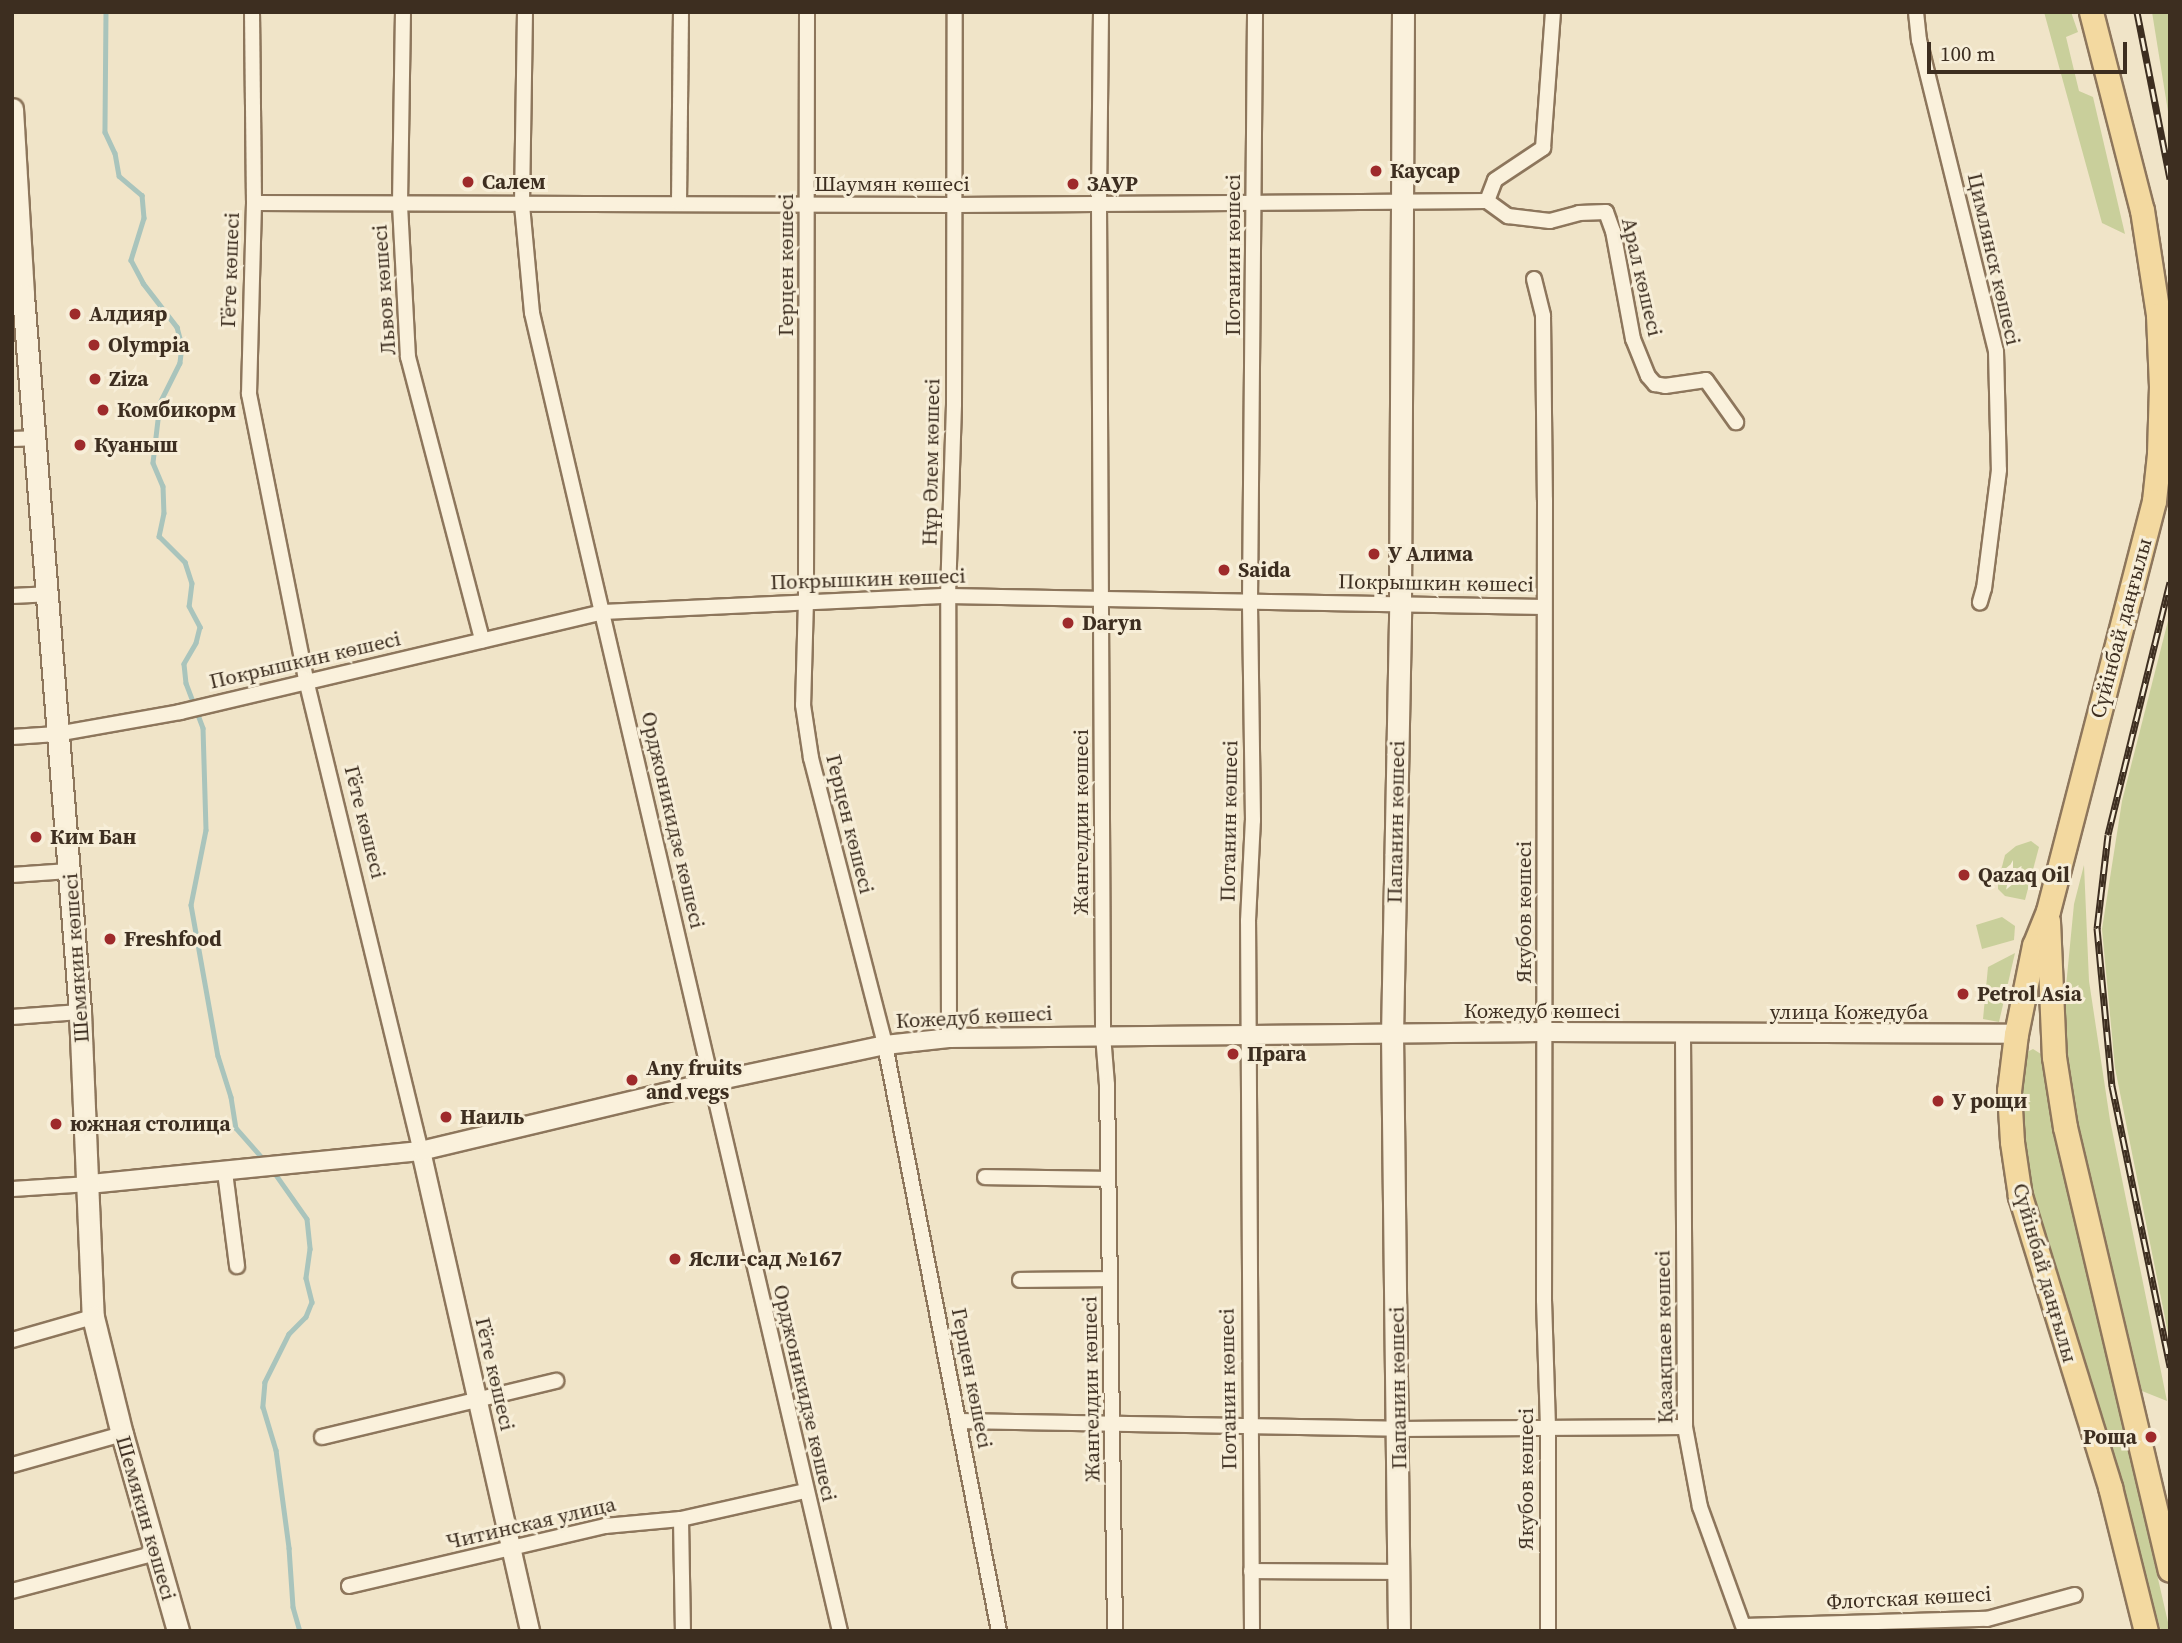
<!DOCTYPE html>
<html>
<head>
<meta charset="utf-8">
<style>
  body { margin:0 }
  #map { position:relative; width:2182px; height:1643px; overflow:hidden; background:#f0e4c8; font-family:"Source Serif 4",serif }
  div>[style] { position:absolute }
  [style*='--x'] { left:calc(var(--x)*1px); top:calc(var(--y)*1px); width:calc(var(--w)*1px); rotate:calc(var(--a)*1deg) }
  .green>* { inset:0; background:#c9cf9b }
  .stream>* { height:4.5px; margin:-2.25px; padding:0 2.25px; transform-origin:2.25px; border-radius:2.25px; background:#a9c4bc }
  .roads { filter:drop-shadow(2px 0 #8d765c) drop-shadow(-2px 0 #8d765c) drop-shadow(0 2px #8d765c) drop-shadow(0 -2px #8d765c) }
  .minor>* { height:14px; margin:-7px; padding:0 7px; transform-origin:7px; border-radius:7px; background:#faf1dc }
  .tertiary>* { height:18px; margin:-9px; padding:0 9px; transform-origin:9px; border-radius:9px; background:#faf1dc }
  .secondary>* { height:21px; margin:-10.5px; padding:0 10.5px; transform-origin:10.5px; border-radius:10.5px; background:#faf1dc }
  .primary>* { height:23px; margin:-11.5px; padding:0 11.5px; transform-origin:11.5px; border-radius:11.5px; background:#f3d9a0 }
  .rail>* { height:7px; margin-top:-3.5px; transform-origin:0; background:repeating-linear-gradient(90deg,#f7eed8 0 13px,#3d2e20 0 26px); box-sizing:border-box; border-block:2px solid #3d2e20 }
  .dots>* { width:19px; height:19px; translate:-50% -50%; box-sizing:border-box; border:4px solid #f7eed8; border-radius:50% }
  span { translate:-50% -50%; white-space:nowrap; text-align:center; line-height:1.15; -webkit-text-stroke:6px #f7eed8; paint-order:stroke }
  .poi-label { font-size:21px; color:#3d2e20; font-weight:700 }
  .left { translate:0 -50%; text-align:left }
  .right { translate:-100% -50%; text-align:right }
  .street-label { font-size:21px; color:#3d2e20 }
  .frame { position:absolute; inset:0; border:14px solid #3d2e20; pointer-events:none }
  .scale { position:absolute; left:1927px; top:42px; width:200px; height:32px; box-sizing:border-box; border:4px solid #3d2e20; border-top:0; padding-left:9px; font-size:21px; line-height:24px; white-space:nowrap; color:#3d2e20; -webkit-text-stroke:5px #f7eed8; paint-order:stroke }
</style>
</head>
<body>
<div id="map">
  <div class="green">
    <div style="clip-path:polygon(2044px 12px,2071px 12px,2078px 32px,2066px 37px,2079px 91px,2093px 97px,2125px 234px,2102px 223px)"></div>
    <div style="clip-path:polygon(2152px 12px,2170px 12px,2170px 124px)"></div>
    <div style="clip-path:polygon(2170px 613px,2170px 1343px,2115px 1068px,2102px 929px,2122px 801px)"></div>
    <div style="clip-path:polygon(2031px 841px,2039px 847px,2025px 900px,2005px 896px,1998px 889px,1998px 882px,2005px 855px,2016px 846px)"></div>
    <div style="clip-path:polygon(2084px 865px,2089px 981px,2110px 1120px,2167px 1401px,2142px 1391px,2064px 1065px,2064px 1007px,2074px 904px)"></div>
    <div style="clip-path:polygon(2002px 917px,2015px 926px,2014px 940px,1982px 949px,1976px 925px)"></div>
    <div style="clip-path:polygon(2015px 953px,1999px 1022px,1983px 1019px,1988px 967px)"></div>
    <div style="clip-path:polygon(2033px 1049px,2041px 1054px,2056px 1135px,2170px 1631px,2161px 1631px,2024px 1180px,2019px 1099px,2025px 1060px,2027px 1052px)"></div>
  </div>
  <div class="stream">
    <div style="--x:106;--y:12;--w:120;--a:90.5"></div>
    <div style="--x:105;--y:132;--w:23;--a:65"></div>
    <div style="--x:115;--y:153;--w:23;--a:80"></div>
    <div style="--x:119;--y:176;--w:30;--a:40"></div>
    <div style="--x:142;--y:195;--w:23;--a:85"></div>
    <div style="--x:144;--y:218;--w:44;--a:107.2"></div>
    <div style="--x:131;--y:260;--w:26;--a:62"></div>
    <div style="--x:143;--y:283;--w:56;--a:52.3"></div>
    <div style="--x:177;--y:327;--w:20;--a:75"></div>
    <div style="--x:182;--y:346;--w:17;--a:97"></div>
    <div style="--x:180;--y:363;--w:45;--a:116.6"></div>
    <div style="--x:160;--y:403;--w:60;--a:96.7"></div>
    <div style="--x:153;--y:463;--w:25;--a:67"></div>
    <div style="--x:163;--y:486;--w:27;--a:88"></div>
    <div style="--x:164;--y:513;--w:24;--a:102"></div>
    <div style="--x:159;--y:536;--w:37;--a:45"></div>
    <div style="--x:185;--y:562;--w:22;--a:72"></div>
    <div style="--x:192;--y:583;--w:23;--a:97"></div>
    <div style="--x:189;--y:606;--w:24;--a:62"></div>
    <div style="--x:200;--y:627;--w:16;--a:104"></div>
    <div style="--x:196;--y:643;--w:24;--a:120"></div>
    <div style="--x:184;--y:664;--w:19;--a:84"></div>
    <div style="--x:186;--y:683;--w:48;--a:69.3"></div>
    <div style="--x:203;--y:728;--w:102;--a:88.3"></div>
    <div style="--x:206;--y:830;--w:76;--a:101.3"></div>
    <div style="--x:191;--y:905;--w:153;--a:79.9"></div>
    <div style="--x:218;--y:1056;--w:43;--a:72.4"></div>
    <div style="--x:231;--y:1097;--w:31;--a:81"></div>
    <div style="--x:236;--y:1128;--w:45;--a:48.6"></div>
    <div style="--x:274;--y:1172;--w:57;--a:54.9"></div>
    <div style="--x:307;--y:1219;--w:30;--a:84"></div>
    <div style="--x:310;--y:1249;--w:29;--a:98"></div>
    <div style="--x:306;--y:1278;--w:25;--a:76"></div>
    <div style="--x:312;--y:1302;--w:16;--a:112"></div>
    <div style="--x:306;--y:1317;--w:24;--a:135"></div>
    <div style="--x:289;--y:1334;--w:54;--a:116.6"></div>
    <div style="--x:265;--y:1382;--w:25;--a:95"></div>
    <div style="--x:263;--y:1407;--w:45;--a:73.2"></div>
    <div style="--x:276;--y:1450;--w:99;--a:82.4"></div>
    <div style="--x:289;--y:1548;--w:59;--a:86.1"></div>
    <div style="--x:293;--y:1607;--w:25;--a:74"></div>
  </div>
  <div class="roads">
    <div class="minor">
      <div style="--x:252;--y:12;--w:191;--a:89.4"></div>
      <div style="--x:254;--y:203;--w:191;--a:91.5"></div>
      <div style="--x:249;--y:394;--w:292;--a:78.7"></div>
      <div style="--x:306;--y:680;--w:485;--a:76.3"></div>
      <div style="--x:403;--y:12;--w:193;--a:90.9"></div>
      <div style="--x:400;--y:205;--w:152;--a:87"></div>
      <div style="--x:408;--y:357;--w:293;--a:75.3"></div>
      <div style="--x:525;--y:12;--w:193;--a:90.9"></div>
      <div style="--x:522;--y:205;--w:108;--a:84.7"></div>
      <div style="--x:532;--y:313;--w:1354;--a:76.85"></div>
      <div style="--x:807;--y:12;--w:588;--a:90.1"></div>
      <div style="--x:806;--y:600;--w:105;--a:91.6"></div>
      <div style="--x:803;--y:705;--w:54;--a:81.4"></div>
      <div style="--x:811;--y:758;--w:296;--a:75.5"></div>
      <div style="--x:885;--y:1045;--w:597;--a:78.99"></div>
      <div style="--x:1101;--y:12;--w:192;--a:90.6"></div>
      <div style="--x:1099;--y:204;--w:831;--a:89.72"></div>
      <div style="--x:1103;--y:1035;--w:50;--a:85.4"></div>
      <div style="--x:1107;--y:1085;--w:546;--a:89.16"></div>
      <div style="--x:1916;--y:12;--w:28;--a:84"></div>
      <div style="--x:1919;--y:40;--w:320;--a:76.1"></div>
      <div style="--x:1996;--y:351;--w:119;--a:88.6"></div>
      <div style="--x:1999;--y:470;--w:119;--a:97.2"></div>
      <div style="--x:1984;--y:588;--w:15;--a:106"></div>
      <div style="--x:1487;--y:201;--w:26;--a:36"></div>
      <div style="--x:1508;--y:216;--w:42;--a:6.8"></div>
      <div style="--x:1550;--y:221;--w:30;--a:-15"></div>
      <div style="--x:1579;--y:213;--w:27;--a:-2"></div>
      <div style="--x:1606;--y:212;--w:20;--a:70"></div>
      <div style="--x:1613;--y:231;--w:110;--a:79.5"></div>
      <div style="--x:1633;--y:339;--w:40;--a:68"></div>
      <div style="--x:1648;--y:376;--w:11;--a:49"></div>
      <div style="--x:1655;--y:384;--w:10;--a:11"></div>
      <div style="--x:1665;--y:386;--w:41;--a:-8.3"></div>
      <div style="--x:1706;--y:380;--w:52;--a:54.5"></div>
      <div style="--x:1487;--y:201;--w:22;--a:-69"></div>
      <div style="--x:1495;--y:180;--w:58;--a:-33.7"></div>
      <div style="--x:1543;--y:148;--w:136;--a:-85.8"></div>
      <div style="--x:254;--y:203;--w:702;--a:0.16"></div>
      <div style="--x:956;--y:205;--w:531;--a:-0.43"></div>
      <div style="--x:679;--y:203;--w:191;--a:-89.4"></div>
      <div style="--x:1534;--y:279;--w:38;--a:76"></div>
      <div style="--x:1543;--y:316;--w:184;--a:89.4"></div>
      <div style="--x:1545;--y:500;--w:800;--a:90.07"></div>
      <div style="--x:1544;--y:1300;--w:128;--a:88.2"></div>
      <div style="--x:1548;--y:1428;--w:203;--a:90"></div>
      <div style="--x:12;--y:439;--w:23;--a:-2"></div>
      <div style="--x:12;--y:596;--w:35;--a:-3"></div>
      <div style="--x:12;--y:737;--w:45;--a:-3.8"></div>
      <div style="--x:57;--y:734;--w:125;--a:-10.1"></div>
      <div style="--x:180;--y:712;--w:435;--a:-13.3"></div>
      <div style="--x:603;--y:612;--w:345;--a:-2.7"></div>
      <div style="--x:948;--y:596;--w:596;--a:1.06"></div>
      <div style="--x:12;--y:875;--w:57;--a:-4"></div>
      <div style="--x:12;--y:1017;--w:68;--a:-4.2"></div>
      <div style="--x:1683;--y:1034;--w:393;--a:89.7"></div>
      <div style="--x:1685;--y:1427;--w:81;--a:79.4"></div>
      <div style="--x:1700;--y:1507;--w:132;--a:70.1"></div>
      <div style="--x:949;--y:1038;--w:442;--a:-90.1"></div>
      <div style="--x:948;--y:596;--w:192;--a:-88.2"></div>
      <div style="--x:954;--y:404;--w:392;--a:-89.9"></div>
      <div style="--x:225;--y:1172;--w:95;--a:82.7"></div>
      <div style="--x:985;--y:1177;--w:122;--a:0.9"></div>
      <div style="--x:12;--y:1189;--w:78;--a:-3.7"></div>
      <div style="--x:1020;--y:1280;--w:90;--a:-0.6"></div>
      <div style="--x:12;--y:1340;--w:84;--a:-15.9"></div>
      <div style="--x:959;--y:1421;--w:440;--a:1"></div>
      <div style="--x:1399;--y:1429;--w:286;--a:-0.4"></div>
      <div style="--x:322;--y:1437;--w:241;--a:-13.5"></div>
      <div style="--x:12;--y:1465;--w:114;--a:-15.7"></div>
      <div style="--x:681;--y:1519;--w:112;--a:89"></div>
      <div style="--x:1251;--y:1571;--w:148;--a:0.4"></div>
      <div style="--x:349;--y:1586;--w:263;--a:-13.2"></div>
      <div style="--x:605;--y:1526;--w:76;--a:-5.3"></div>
      <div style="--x:681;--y:1519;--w:127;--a:-12.7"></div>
      <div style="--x:12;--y:1591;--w:149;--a:-14.8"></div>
      <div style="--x:1744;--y:1626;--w:243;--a:-1.7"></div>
      <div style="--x:1987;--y:1619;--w:91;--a:-15.3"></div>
      <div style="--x:1252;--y:1631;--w:710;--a:-90.32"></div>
      <div style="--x:1248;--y:921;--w:101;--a:-87.2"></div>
      <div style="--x:1253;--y:820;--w:219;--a:-90.8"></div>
      <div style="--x:1250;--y:601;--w:589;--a:-89.51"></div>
    </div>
    <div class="tertiary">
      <div style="--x:421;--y:1151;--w:492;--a:77.2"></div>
      <div style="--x:90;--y:1184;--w:333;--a:-5.7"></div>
      <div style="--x:421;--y:1151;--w:298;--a:-13.4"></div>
      <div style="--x:711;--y:1082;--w:178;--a:-12"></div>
      <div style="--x:885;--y:1045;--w:64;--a:-6.2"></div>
      <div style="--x:949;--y:1038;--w:596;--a:-0.58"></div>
      <div style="--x:1545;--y:1032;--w:471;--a:0.2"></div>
    </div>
    <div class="secondary">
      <div style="--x:12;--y:109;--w:186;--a:86.6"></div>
      <div style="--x:23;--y:295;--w:719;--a:85.45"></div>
      <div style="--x:80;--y:1012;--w:305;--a:87.6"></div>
      <div style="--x:93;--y:1317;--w:121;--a:76.1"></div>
      <div style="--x:122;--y:1434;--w:205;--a:74.1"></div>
      <div style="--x:1399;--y:1631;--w:595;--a:-90.67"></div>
      <div style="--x:1392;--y:1036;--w:434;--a:-88.9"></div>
      <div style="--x:1400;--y:602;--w:590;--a:-89.71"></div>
    </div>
    <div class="primary">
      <div style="--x:2091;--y:12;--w:204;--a:75.6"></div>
      <div style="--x:2142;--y:210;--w:106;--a:81.3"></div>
      <div style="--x:2158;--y:315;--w:71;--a:87.6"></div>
      <div style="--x:2161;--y:386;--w:68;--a:91.7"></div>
      <div style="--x:2159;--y:454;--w:47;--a:96.1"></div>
      <div style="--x:2154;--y:501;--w:423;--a:104.5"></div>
      <div style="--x:2048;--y:911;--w:37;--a:112"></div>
      <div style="--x:2034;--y:945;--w:91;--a:101.4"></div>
      <div style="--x:2016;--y:1034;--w:57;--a:97"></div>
      <div style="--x:2009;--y:1091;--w:51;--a:86.6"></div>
      <div style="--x:2012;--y:1142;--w:55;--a:81.6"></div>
      <div style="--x:2020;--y:1196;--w:305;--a:72.8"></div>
      <div style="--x:2110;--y:1487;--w:148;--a:76"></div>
      <div style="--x:2048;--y:921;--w:136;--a:87.5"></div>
      <div style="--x:2054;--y:1057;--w:71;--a:81.1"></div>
      <div style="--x:2065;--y:1127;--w:455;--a:76.7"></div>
    </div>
  </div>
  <div class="rail">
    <div style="--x:2137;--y:12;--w:170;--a:78.8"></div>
    <div style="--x:2170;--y:582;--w:260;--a:103.8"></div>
    <div style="--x:2108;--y:835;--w:94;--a:96.7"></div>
    <div style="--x:2097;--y:928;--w:159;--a:84.6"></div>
    <div style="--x:2112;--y:1086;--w:287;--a:78.3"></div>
  </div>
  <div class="dots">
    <div style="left:1376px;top:171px;background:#9e2a2b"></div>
    <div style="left:468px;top:182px;background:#9e2a2b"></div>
    <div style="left:1073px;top:184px;background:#9e2a2b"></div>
    <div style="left:75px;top:314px;background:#9e2a2b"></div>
    <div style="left:94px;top:345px;background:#9e2a2b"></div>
    <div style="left:95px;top:379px;background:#9e2a2b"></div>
    <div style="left:103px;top:410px;background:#9e2a2b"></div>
    <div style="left:80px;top:445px;background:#9e2a2b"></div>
    <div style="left:1374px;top:554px;background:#9e2a2b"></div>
    <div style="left:1224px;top:570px;background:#9e2a2b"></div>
    <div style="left:1068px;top:623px;background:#9e2a2b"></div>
    <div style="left:36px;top:837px;background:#9e2a2b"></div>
    <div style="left:1964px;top:875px;background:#9e2a2b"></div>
    <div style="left:110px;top:939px;background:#9e2a2b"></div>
    <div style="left:1963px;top:994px;background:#9e2a2b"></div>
    <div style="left:1233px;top:1054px;background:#9e2a2b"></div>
    <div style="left:632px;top:1080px;background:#9e2a2b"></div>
    <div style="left:1938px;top:1101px;background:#9e2a2b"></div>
    <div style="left:446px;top:1117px;background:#9e2a2b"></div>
    <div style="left:56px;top:1124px;background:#9e2a2b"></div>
    <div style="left:675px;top:1259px;background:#9e2a2b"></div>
    <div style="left:2151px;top:1437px;background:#9e2a2b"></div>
  </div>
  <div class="poi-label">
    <span class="left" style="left:1390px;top:171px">Каусар</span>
    <span class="left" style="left:482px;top:182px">Салем</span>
    <span class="left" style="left:1087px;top:184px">ЗАУР</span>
    <span class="left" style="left:89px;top:314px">Алдияр</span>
    <span class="left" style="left:108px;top:345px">Olympia</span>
    <span class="left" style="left:109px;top:379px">Ziza</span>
    <span class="left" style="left:117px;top:410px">Комбикорм</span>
    <span class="left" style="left:94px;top:445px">Куаныш</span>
    <span class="left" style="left:1388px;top:554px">У Алима</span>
    <span class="left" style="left:1238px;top:570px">Saida</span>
    <span class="left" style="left:1082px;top:623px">Daryn</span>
    <span class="left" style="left:50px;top:837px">Ким Бан</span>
    <span class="left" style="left:1978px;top:875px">Qazaq Oil</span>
    <span class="left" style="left:124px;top:939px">Freshfood</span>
    <span class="left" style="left:1977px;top:994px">Petrol Asia</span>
    <span class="left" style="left:1247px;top:1054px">Прага</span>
    <span class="left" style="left:646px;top:1080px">Any fruits<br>and vegs</span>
    <span class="left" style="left:1952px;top:1101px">У рощи</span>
    <span class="left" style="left:460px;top:1117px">Наиль</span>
    <span class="left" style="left:70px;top:1124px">южная столица</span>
    <span class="left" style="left:689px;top:1259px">Ясли-сад №167</span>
    <span class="right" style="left:2137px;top:1437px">Роща</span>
  </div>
  <div class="street-label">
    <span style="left:892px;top:184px">Шаумян көшесі</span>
    <span style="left:1233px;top:255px;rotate:-90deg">Потанин көшесі</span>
    <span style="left:1994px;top:259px;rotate:77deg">Цимлянск көшесі</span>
    <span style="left:786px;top:265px;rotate:-90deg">Герцен көшесі</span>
    <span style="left:230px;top:270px;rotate:-88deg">Гёте көшесі</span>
    <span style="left:1642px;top:277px;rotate:77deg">Арал көшесі</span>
    <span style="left:384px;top:290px;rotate:-94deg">Львов көшесі</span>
    <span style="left:931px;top:462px;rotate:-89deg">Нұр Әлем көшесі</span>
    <span style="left:868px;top:579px;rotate:-2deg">Покрышкин көшесі</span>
    <span style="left:1436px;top:583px;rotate:1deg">Покрышкин көшесі</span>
    <span style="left:2121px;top:628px;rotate:-75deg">Сүйінбай даңғылы</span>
    <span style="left:305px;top:660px;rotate:-13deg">Покрышкин көшесі</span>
    <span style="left:673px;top:820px;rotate:77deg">Орджоникидзе көшесі</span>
    <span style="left:1229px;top:821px;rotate:-89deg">Потанин көшесі</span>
    <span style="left:365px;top:822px;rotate:76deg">Гёте көшесі</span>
    <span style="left:1081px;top:822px;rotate:-90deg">Жангелдин көшесі</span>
    <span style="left:1396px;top:822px;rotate:-89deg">Папанин көшесі</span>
    <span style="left:850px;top:824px;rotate:76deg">Герцен көшесі</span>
    <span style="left:1524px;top:912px;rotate:-90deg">Якубов көшесі</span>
    <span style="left:76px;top:958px;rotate:-94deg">Шемякин көшесі</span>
    <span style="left:1542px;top:1011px">Кожедуб көшесі</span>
    <span style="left:1849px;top:1012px">улица Кожедуба</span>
    <span style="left:974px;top:1017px;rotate:-3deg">Кожедуб көшесі</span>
    <span style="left:2045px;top:1273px;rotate:74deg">Сүйінбай даңғылы</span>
    <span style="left:1664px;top:1337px;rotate:-91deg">Қазақпаев көшесі</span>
    <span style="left:495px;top:1374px;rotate:77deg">Гёте көшесі</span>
    <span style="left:972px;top:1378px;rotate:79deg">Герцен көшесі</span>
    <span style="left:1398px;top:1388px;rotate:-91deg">Папанин көшесі</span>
    <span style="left:1091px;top:1389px;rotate:-91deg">Жангелдин көшесі</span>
    <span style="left:1228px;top:1389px;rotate:-91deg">Потанин көшесі</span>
    <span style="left:805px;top:1393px;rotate:77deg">Орджоникидзе көшесі</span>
    <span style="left:1526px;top:1479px;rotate:-90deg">Якубов көшесі</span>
    <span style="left:146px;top:1518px;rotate:74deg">Шемякин көшесі</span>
    <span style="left:531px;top:1523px;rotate:-13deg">Читинская улица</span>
    <span style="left:1909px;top:1598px;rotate:-3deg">Флотская көшесі</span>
  </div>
  <div class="frame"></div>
  <div class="scale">100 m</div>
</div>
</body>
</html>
